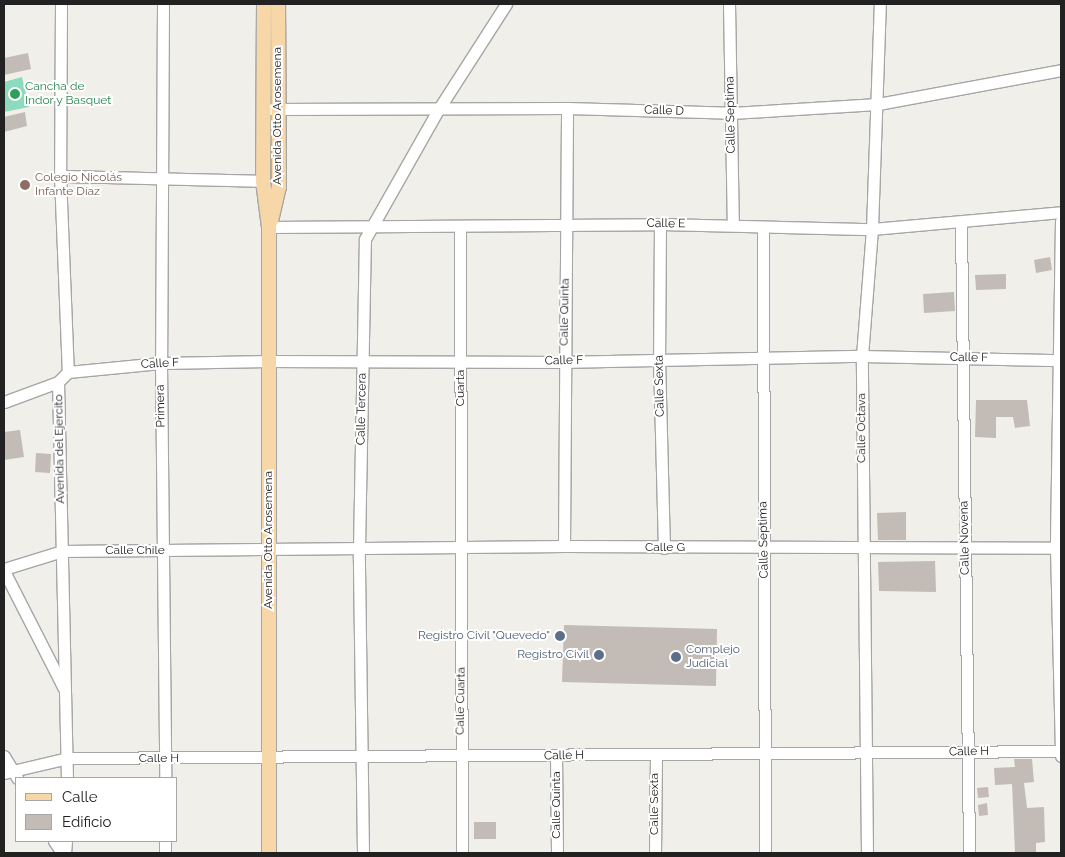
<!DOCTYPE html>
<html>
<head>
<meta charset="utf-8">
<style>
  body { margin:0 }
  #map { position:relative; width:1065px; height:857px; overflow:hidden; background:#f1efe9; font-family:Raleway,sans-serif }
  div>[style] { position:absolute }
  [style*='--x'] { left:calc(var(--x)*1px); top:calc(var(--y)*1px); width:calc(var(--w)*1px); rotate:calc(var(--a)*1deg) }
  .pitch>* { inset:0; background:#8cdbbd }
  .building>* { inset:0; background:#c2bbb6 }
  .roads { filter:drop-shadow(1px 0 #a6a6a6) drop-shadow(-1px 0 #a6a6a6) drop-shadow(0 1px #a6a6a6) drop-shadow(0 -1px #a6a6a6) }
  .minor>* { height:11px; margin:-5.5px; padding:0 5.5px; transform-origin:5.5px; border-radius:5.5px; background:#fff }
  .major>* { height:14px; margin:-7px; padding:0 7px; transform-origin:7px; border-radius:7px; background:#f7d6a8 }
  .dots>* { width:14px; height:14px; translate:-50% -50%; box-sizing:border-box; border:2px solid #fff; border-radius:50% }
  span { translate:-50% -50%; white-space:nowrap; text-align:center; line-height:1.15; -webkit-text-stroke:4px #fff; paint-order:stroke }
  .leisure-label { font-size:12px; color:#27864d }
  .left { translate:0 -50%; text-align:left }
  .street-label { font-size:12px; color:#222 }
  .education-label { font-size:12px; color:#785e54 }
  .service-label { font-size:12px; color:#4e5e75 }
  .right { translate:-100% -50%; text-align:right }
  .frame { position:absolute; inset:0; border:5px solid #222; pointer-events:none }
  .legend { position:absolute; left:15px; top:777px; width:162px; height:65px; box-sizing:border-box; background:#fff; border:1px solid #a7a7a7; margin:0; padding:6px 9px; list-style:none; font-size:15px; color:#222 }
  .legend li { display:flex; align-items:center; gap:10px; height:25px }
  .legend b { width:25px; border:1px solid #a7a7a7 }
</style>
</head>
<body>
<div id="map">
  <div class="pitch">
    <div style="clip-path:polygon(22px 77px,29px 107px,4px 112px,4px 82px)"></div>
  </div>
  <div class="building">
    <div style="clip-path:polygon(28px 53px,31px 69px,4px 75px,4px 58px)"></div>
    <div style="clip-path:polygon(25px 112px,27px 126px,4px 132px,4px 117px)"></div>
    <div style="clip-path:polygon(1050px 257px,1052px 270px,1036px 273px,1034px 260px)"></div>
    <div style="clip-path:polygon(1006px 274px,1006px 289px,976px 290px,975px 275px)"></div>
    <div style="clip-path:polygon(954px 292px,955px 311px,924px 313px,923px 294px)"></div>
    <div style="clip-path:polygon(976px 400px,1027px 400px,1030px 426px,1015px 428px,1013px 417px,996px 417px,996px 438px,975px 437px)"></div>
    <div style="clip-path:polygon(20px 430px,24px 457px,4px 460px,4px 432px)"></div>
    <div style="clip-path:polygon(36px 453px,51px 454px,50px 473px,35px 472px)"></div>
    <div style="clip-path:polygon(906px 512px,906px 540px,878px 540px,877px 513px)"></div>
    <div style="clip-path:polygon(935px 561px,936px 592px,879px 591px,878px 562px)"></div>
    <div style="clip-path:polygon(564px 625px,717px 629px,716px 686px,562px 682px)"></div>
    <div style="clip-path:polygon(1014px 759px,1032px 759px,1034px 782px,1024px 783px,1027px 808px,1044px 807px,1045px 842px,1036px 843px,1036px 853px,1015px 853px,1012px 784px,995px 785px,994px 768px,1015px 767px)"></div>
    <div style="clip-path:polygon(988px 787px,989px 797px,978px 798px,977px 788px)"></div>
    <div style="clip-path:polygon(987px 803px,988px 815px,979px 816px,978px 805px)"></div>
    <div style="clip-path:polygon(474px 822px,496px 822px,496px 839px,474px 839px)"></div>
  </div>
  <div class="roads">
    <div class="minor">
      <div style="--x:61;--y:4;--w:172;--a:90.3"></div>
      <div style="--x:60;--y:176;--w:196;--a:87.7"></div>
      <div style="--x:68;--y:372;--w:14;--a:135"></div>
      <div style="--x:58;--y:382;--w:396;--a:88.7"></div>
      <div style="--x:163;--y:4;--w:359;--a:90.3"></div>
      <div style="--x:161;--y:363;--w:415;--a:89.4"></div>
      <div style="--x:729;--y:4;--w:221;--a:89"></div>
      <div style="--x:272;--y:109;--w:295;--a:-0.2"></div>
      <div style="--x:567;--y:108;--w:164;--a:1.7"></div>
      <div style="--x:731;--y:113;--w:147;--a:-3.5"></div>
      <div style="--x:878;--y:104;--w:186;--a:-10.5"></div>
      <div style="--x:60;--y:176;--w:203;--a:1.4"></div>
      <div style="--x:1061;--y:221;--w:327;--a:90.9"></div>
      <div style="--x:1056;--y:548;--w:208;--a:88.6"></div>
      <div style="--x:961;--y:222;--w:631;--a:89.27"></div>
      <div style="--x:660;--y:224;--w:134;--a:90.4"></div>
      <div style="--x:659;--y:358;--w:190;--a:88.5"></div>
      <div style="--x:269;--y:227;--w:391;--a:-0.4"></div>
      <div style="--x:660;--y:224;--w:212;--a:1.4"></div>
      <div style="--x:872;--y:229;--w:190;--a:-5.1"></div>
      <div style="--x:460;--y:227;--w:626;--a:89.82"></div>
      <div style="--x:763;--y:227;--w:626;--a:89.82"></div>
      <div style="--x:68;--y:372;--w:93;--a:-5.5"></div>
      <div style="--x:161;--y:363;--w:108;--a:-1.1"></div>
      <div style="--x:269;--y:361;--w:295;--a:0.2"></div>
      <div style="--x:564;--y:362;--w:298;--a:-1.2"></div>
      <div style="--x:862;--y:356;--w:199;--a:1.2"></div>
      <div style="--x:4;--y:402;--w:58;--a:-20.3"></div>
      <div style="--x:564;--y:546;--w:438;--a:-89.6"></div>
      <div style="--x:4;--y:569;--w:61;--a:-17.2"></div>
      <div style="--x:62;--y:551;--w:502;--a:-0.57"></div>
      <div style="--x:564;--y:546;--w:497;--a:0.2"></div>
      <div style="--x:4;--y:571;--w:132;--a:63"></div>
      <div style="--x:4;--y:756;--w:26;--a:59"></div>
      <div style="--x:556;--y:756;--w:97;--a:89.4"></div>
      <div style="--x:4;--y:773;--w:66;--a:-13.2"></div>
      <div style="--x:68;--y:758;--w:993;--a:-0.4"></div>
      <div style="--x:54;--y:841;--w:14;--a:56"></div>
      <div style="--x:165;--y:841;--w:12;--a:90"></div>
      <div style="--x:65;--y:853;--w:12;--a:-85"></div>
      <div style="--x:363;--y:853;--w:305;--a:-90.8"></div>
      <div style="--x:359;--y:548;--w:309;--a:-88.9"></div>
      <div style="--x:365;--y:239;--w:148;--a:-60.5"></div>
      <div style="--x:438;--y:110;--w:126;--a:-57.3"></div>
      <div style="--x:655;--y:853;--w:98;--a:-89.4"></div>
      <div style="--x:867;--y:853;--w:497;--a:-90.6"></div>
      <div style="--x:862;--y:356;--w:127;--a:-85.5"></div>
      <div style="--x:872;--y:229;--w:225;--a:-88"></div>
    </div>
    <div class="major">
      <div style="--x:264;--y:4;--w:177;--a:90.3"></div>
      <div style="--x:263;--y:181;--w:46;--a:82.6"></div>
      <div style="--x:269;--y:227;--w:626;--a:90"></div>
      <div style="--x:271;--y:221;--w:35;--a:-77"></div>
      <div style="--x:279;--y:187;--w:183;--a:-90.3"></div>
    </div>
  </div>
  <div class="dots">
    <div style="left:15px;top:94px;background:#2e9e5b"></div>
    <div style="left:25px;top:185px;background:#8d6e63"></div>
    <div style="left:560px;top:636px;background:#5c6f8a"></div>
    <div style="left:599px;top:655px;background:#5c6f8a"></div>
    <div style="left:676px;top:657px;background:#5c6f8a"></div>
  </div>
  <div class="leisure-label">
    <span class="left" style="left:25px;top:94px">Cancha de<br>Indor y Basquet</span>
  </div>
  <div class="street-label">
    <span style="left:664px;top:111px;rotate:2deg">Calle D</span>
    <span style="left:731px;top:115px;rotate:-91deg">Calle Septima</span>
    <span style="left:278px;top:116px;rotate:-90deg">Avenida Otto Arosemena</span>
    <span style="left:666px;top:224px;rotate:1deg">Calle E</span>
    <span style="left:565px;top:312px;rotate:-89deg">Calle Quinta</span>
    <span style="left:969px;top:358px;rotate:1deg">Calle F</span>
    <span style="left:564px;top:361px;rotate:-1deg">Calle F</span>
    <span style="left:160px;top:364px;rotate:-3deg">Calle F</span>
    <span style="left:660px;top:386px;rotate:-91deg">Calle Sexta</span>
    <span style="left:461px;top:388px;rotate:-90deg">Cuarta</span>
    <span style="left:161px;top:406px;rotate:-91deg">Primera</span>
    <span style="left:362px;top:409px;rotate:-89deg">Calle Tercera</span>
    <span style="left:862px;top:428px;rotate:-90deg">Calle Octava</span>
    <span style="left:60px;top:449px;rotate:-91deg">Avenida del Ejercito</span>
    <span style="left:965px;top:538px;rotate:-91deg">Calle Novena</span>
    <span style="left:269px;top:540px;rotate:-90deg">Avenida Otto Arosemena</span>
    <span style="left:764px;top:540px;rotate:-91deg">Calle Septima</span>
    <span style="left:665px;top:548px">Calle G</span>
    <span style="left:135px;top:551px">Calle Chile</span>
    <span style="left:461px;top:701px;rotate:-89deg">Calle Cuarta</span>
    <span style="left:969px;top:752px;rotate:-1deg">Calle H</span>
    <span style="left:564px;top:756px;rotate:-1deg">Calle H</span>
    <span style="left:159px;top:759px">Calle H</span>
    <span style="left:655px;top:804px;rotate:-90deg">Calle Sexta</span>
    <span style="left:557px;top:805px;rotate:-90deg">Calle Quinta</span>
  </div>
  <div class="education-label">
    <span class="left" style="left:35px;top:185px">Colegio Nicolás<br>Infante Díaz</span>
  </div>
  <div class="service-label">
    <span class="right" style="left:550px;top:636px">Registro Civil "Quevedo"</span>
    <span class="left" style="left:686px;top:657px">Complejo<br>Judicial</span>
    <span class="right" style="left:589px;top:655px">Registro Civil</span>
  </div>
  <div class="frame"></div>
  <ul class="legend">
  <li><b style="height:6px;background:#f7d6a8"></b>Calle</li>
  <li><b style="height:14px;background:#c2bbb6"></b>Edificio</li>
  </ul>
</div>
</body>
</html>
